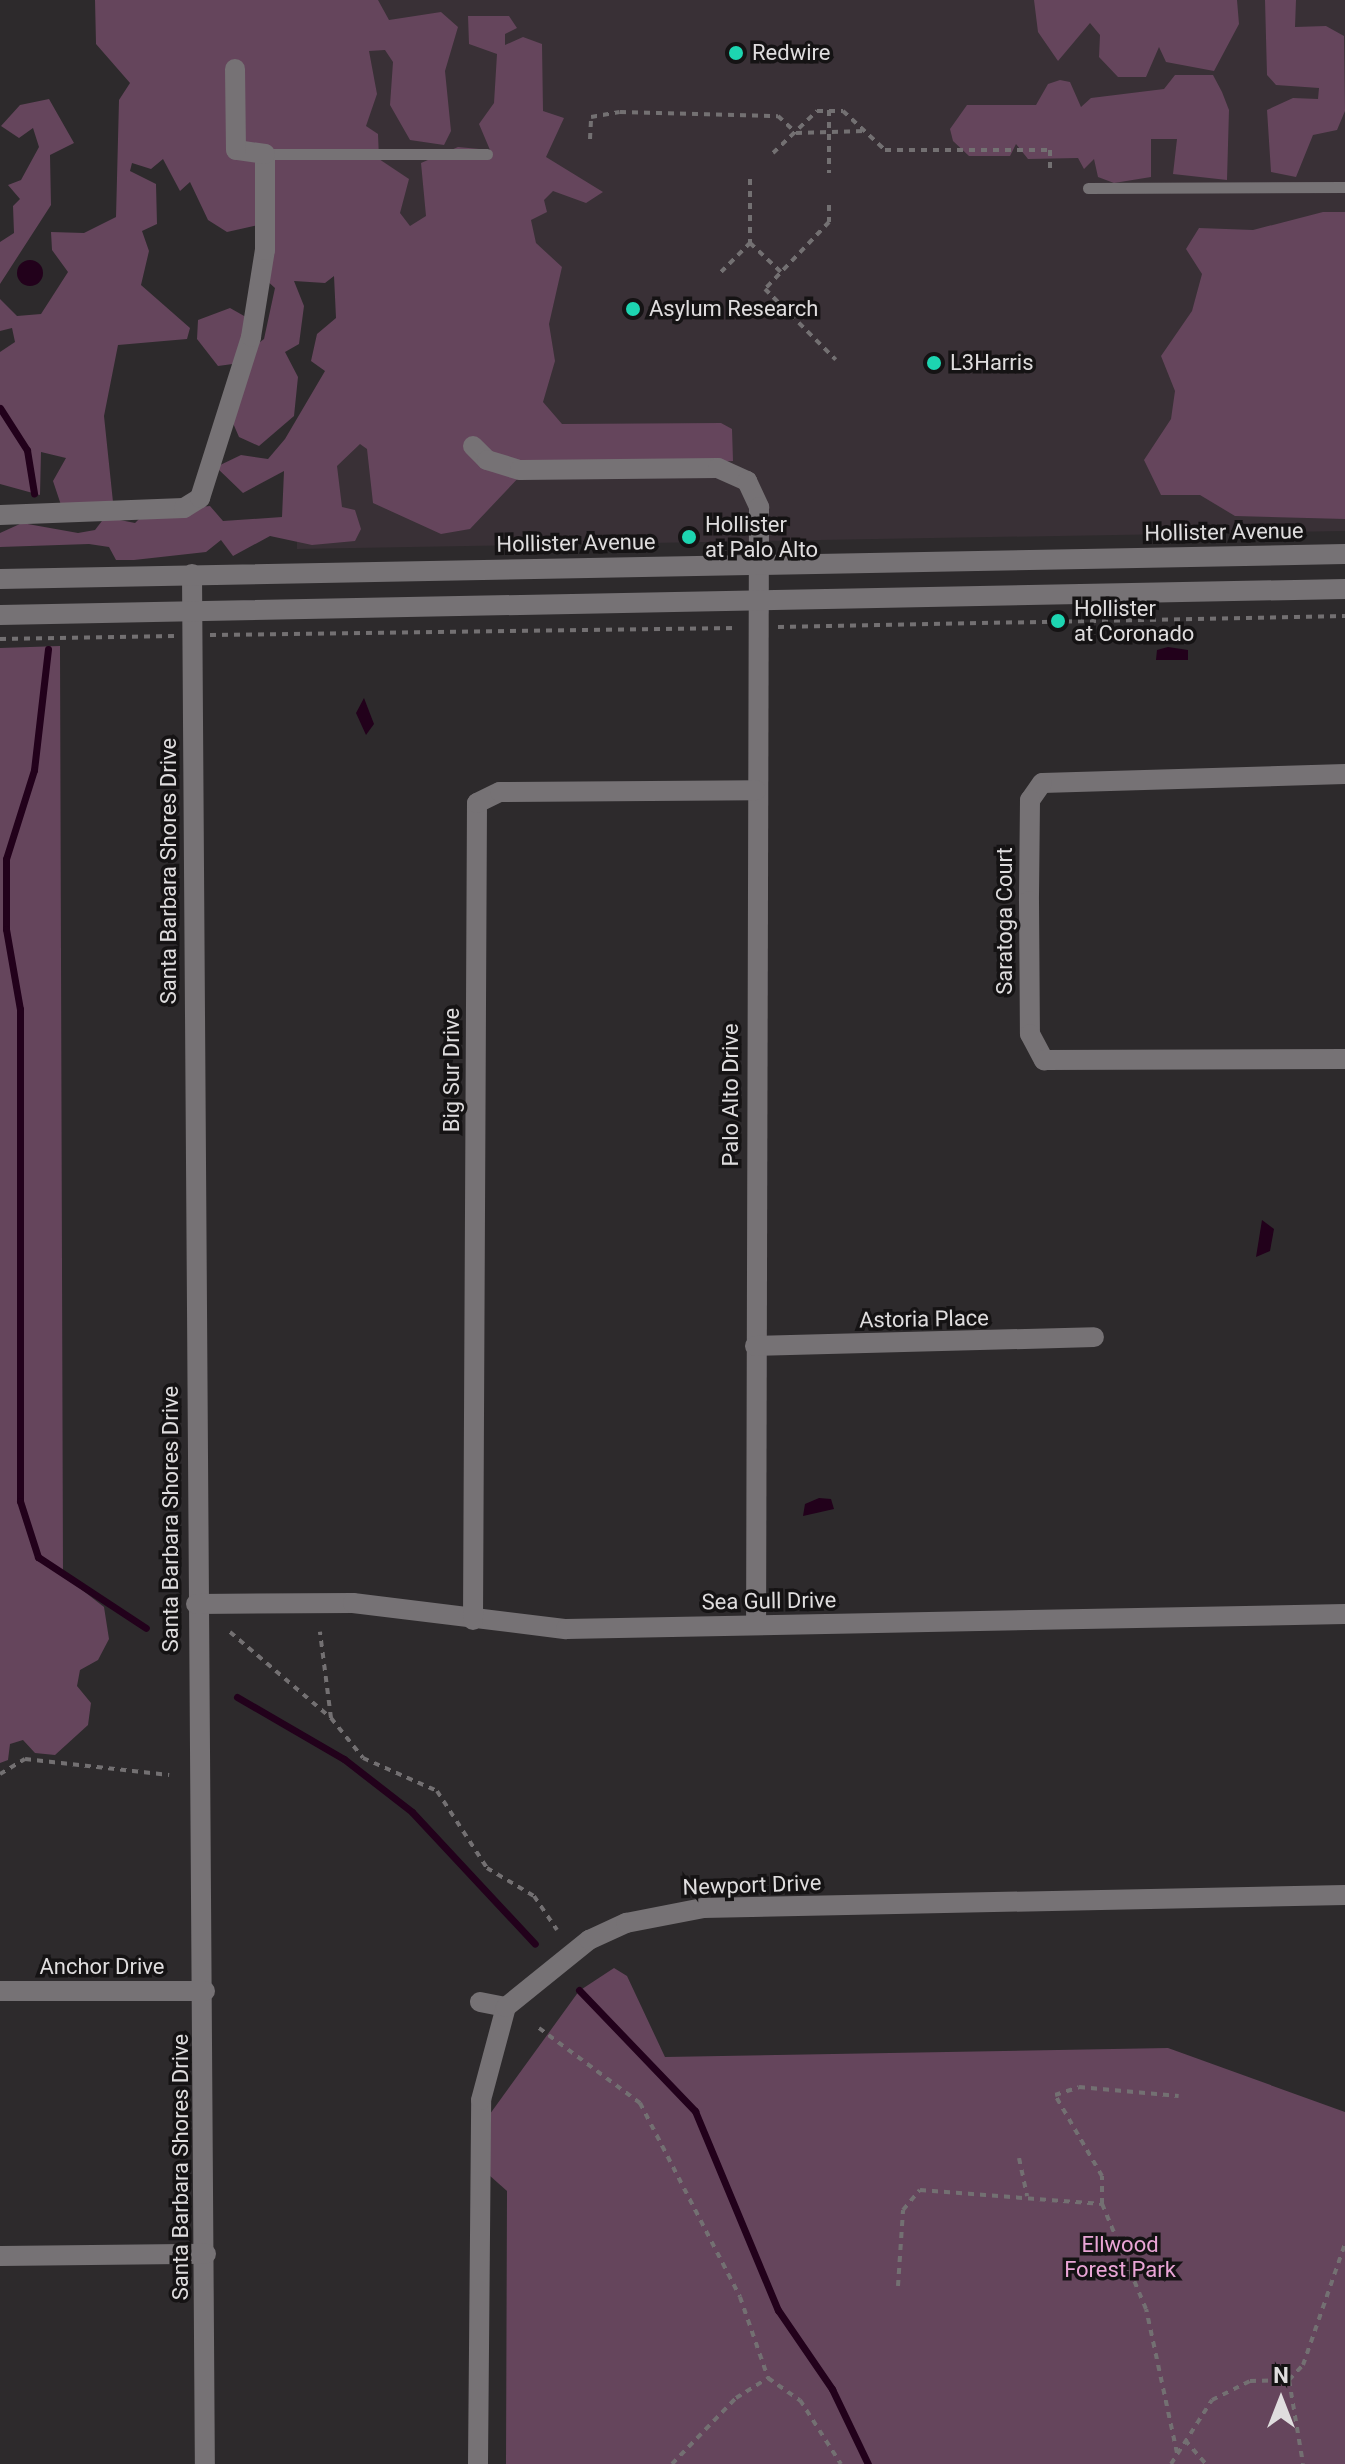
<!DOCTYPE html>
<html>
<head>
<meta charset="utf-8">
<style>
  body { margin:0 }
  #map { position:relative; width:1345px; height:2464px; overflow:hidden; background:#2d2a2c; font-family:Roboto,sans-serif }
  div>[style] { position:absolute }
  [style*='--x'] { left:calc(var(--x)*1px); top:calc(var(--y)*1px); width:calc(var(--w)*1px); rotate:calc(var(--a)*1deg) }
  .built>* { inset:0; background:#393036 }
  .green>* { inset:0; background:#65455c }
  .water>* { inset:0; background:#22011b }
  .round { border-radius:50% }
  .stream>* { height:7px; margin:-3.5px; padding:0 3.5px; transform-origin:3.5px; border-radius:3.5px; background:#22011b }
  .path>* { height:4px; margin-top:-2px; transform-origin:0; background:repeating-linear-gradient(90deg,#737072 0 6px,transparent 0 12px) }
  .lane>* { height:11px; margin:-5.5px; padding:0 5.5px; transform-origin:5.5px; border-radius:5.5px; background:#767275 }
  .street>* { height:20px; margin:-10px; padding:0 10px; transform-origin:10px; border-radius:10px; background:#767275 }
  .secondary>* { height:20px; margin:-10px; padding:0 10px; transform-origin:10px; border-radius:10px; background:#767275 }
  .dots>* { width:22px; height:22px; translate:-50% -50%; box-sizing:border-box; border:4px solid #151314; border-radius:50% }
  span { translate:-50% -50%; white-space:nowrap; text-align:center; line-height:1.15; -webkit-text-stroke:7px #151314; paint-order:stroke }
  .poi-label { font-size:22px; color:#dfddde }
  .left { translate:0 -50%; text-align:left }
  .street-label { font-size:22px; color:#dfddde }
  .park-label { font-size:22px; color:#eaa5d6 }
  .north { position:absolute; left:1241px; top:2360px; width:80px; height:80px; -webkit-text-stroke:6px #151314; paint-order:stroke; rotate:0deg; font-size:22px; font-weight:700; line-height:32px; text-align:center; color:#dfddde }
  .north::after { content:''; display:block; margin:auto; width:28px; height:36px; background:#dfddde; clip-path:polygon(50% 0,100% 100%,50% 72%,0 100%) }
</style>
</head>
<body>
<div id="map">
  <div class="built">
    <div style="clip-path:polygon(278px 0,1345px 0,1345px 531px,297px 549px,297px 517px,357px 322px)"></div>
  </div>
  <div class="green">
    <div style="clip-path:polygon(95px 0,378px 0,389px 20px,441px 12px,458px 27px,445px 71px,451px 131px,444px 145px,410px 140px,390px 105px,393px 62px,385px 50px,369px 51px,377px 94px,366px 126px,378px 134px,379px 159px,409px 179px,400px 213px,410px 226px,426px 216px,421px 163px,458px 147px,490px 150px,479px 124px,494px 103px,497px 54px,469px 44px,468px 16px,509px 16px,517px 28px,505px 34px,505px 45px,523px 37px,542px 44px,543px 111px,564px 118px,546px 157px,603px 192px,586px 203px,553px 191px,544px 200px,547px 212px,531px 220px,536px 243px,562px 267px,549px 324px,555px 361px,543px 402px,562px 424px,721px 423px,732px 429px,733px 461px,523px 473px,470px 529px,441px 534px,373px 503px,367px 449px,360px 444px,337px 466px,342px 507px,355px 510px,361px 529px,355px 541px,312px 545px,270px 536px,233px 556px,221px 540px,206px 552px,134px 560px,116px 560px,109px 547px,89px 544px,0 547px,0 533px,22px 523px,78px 533px,95px 530px,105px 517px,135px 523px,146px 512px,210px 506px,223px 521px,282px 517px,284px 471px,243px 493px,216px 467px,241px 455px,268px 459px,285px 439px,325px 371px,311px 361px,317px 334px,336px 318px,334px 276px,325px 283px,294px 281px,304px 306px,299px 344px,285px 352px,298px 377px,294px 416px,259px 446px,239px 437px,226px 407px,240px 363px,218px 366px,197px 339px,198px 320px,230px 308px,253px 321px,252px 348px,264px 339px,275px 288px,265px 279px,263px 224px,227px 232px,208px 220px,190px 182px,180px 191px,163px 159px,151px 169px,132px 163px,130px 171px,156px 184px,157px 224px,142px 231px,149px 251px,141px 285px,190px 328px,187px 339px,118px 345px,104px 416px,113px 502px,61px 505px,53px 481px,66px 458px,41px 452px,40px 495px,0 484px,0 352px,15px 342px,12px 328px,0 331px,0 299px,17px 316px,41px 314px,68px 272px,52px 250px,51px 232px,84px 233px,116px 217px,119px 100px,130px 83px,96px 44px)"></div>
    <div style="clip-path:polygon(1034px 0,1237px 0,1239px 24px,1214px 71px,1166px 62px,1159px 47px,1146px 77px,1118px 77px,1099px 57px,1100px 35px,1090px 23px,1058px 61px,1038px 32px)"></div>
    <div style="clip-path:polygon(1265px 0,1296px 0,1295px 27px,1326px 26px,1344px 36px,1345px 111px,1337px 130px,1313px 135px,1296px 177px,1271px 172px,1267px 110px,1293px 98px,1318px 99px,1319px 88px,1276px 85px,1267px 75px)"></div>
    <div style="clip-path:polygon(1175px 75px,1213px 75px,1222px 92px,1229px 110px,1227px 180px,1173px 174px,1177px 139px,1151px 139px,1151px 177px,1114px 183px,1098px 177px,1094px 159px,1084px 169px,1078px 158px,1028px 159px,1016px 144px,1010px 156px,969px 156px,953px 141px,950px 129px,967px 105px,1036px 105px,1048px 84px,1060px 80px,1070px 82px,1081px 107px,1091px 98px,1164px 89px)"></div>
    <div style="clip-path:polygon(49px 99px,74px 143px,50px 155px,51px 205px,0 284px,0 242px,14px 233px,13px 206px,20px 199px,8px 185px,21px 180px,39px 147px,33px 128px,19px 138px,1px 126px,20px 105px)"></div>
    <div style="clip-path:polygon(1323px 212px,1345px 212px,1345px 519px,1235px 516px,1200px 495px,1161px 495px,1144px 460px,1171px 419px,1175px 391px,1161px 356px,1192px 311px,1202px 274px,1186px 249px,1199px 228px,1253px 230px)"></div>
    <div style="clip-path:polygon(60px 646px,63px 1575px,104px 1607px,109px 1639px,98px 1660px,80px 1670px,77px 1686px,91px 1703px,88px 1725px,55px 1755px,35px 1753px,23px 1740px,10px 1744px,8px 1760px,0 1763px,0 648px)"></div>
    <div style="clip-path:polygon(614px 1968px,627px 1976px,665px 2057px,1168px 2048px,1345px 2112px,1345px 2464px,506px 2464px,507px 2191px,489px 2175px,482px 2125px,579px 1991px)"></div>
  </div>
  <div class="water">
    <div class="round" style="left:17px;top:260px;width:26px;height:26px"></div>
    <div style="clip-path:polygon(1168px 647px,1188px 650px,1188px 660px,1156px 660px,1157px 650px)"></div>
    <div style="clip-path:polygon(364px 698px,374px 724px,366px 735px,356px 713px)"></div>
    <div style="clip-path:polygon(1262px 1220px,1274px 1229px,1270px 1251px,1256px 1257px)"></div>
    <div style="clip-path:polygon(819px 1498px,831px 1499px,834px 1509px,803px 1516px,805px 1504px)"></div>
  </div>
  <div class="stream">
    <div style="--x:0;--y:408;--w:50;--a:57.3"></div>
    <div style="--x:27;--y:450;--w:44;--a:80.8"></div>
    <div style="--x:48;--y:649;--w:122;--a:96.6"></div>
    <div style="--x:34;--y:770;--w:93;--a:107.5"></div>
    <div style="--x:6;--y:859;--w:70;--a:90"></div>
    <div style="--x:6;--y:929;--w:81;--a:80.1"></div>
    <div style="--x:20;--y:1009;--w:492;--a:90"></div>
    <div style="--x:20;--y:1501;--w:59;--a:72.2"></div>
    <div style="--x:38;--y:1557;--w:129;--a:33.3"></div>
    <div style="--x:237;--y:1697;--w:124;--a:30.1"></div>
    <div style="--x:344;--y:1759;--w:86;--a:37.9"></div>
    <div style="--x:412;--y:1812;--w:180;--a:47"></div>
    <div style="--x:579;--y:1990;--w:168;--a:46.2"></div>
    <div style="--x:695;--y:2111;--w:216;--a:67.4"></div>
    <div style="--x:778;--y:2310;--w:96;--a:55.6"></div>
    <div style="--x:832;--y:2389;--w:83;--a:64.4"></div>
  </div>
  <div class="path">
    <div style="--x:829;--y:110;--w:63;--a:90"></div>
    <div style="--x:590;--y:139;--w:22;--a:-87"></div>
    <div style="--x:591;--y:117;--w:29;--a:-10"></div>
    <div style="--x:620;--y:112;--w:158;--a:1.5"></div>
    <div style="--x:778;--y:116;--w:25;--a:43"></div>
    <div style="--x:796;--y:133;--w:69;--a:-1.7"></div>
    <div style="--x:773;--y:153;--w:61;--a:-43.7"></div>
    <div style="--x:817;--y:111;--w:26;--a:0"></div>
    <div style="--x:843;--y:111;--w:57;--a:42.9"></div>
    <div style="--x:885;--y:150;--w:165;--a:0"></div>
    <div style="--x:1050;--y:150;--w:23;--a:90"></div>
    <div style="--x:750;--y:179;--w:64;--a:90"></div>
    <div style="--x:750;--y:243;--w:42;--a:43.1"></div>
    <div style="--x:829;--y:205;--w:17;--a:90"></div>
    <div style="--x:829;--y:222;--w:93;--a:133.7"></div>
    <div style="--x:765;--y:289;--w:100;--a:45"></div>
    <div style="--x:721;--y:272;--w:41;--a:-45"></div>
    <div style="--x:778;--y:627;--w:567;--a:-1.11"></div>
    <div style="--x:210;--y:635;--w:527;--a:-0.76"></div>
    <div style="--x:0;--y:639;--w:174;--a:-1"></div>
    <div style="--x:230;--y:1632;--w:133;--a:40.4"></div>
    <div style="--x:331;--y:1718;--w:87;--a:-97.3"></div>
    <div style="--x:331;--y:1718;--w:51;--a:51.3"></div>
    <div style="--x:363;--y:1758;--w:81;--a:24"></div>
    <div style="--x:437;--y:1791;--w:92;--a:57"></div>
    <div style="--x:487;--y:1868;--w:55;--a:30.8"></div>
    <div style="--x:534;--y:1896;--w:41;--a:55.9"></div>
    <div style="--x:0;--y:1774;--w:29;--a:-31"></div>
    <div style="--x:25;--y:1759;--w:145;--a:6.3"></div>
    <div style="--x:539;--y:2028;--w:126;--a:36.6"></div>
    <div style="--x:640;--y:2103;--w:218;--a:62.7"></div>
    <div style="--x:740;--y:2297;--w:86;--a:70.9"></div>
    <div style="--x:768;--y:2378;--w:39;--a:35"></div>
    <div style="--x:800;--y:2400;--w:76;--a:57.4"></div>
    <div style="--x:1019;--y:2158;--w:39;--a:78"></div>
    <div style="--x:898;--y:2286;--w:76;--a:-86.2"></div>
    <div style="--x:903;--y:2210;--w:26;--a:-50"></div>
    <div style="--x:920;--y:2190;--w:183;--a:4.4"></div>
    <div style="--x:1289;--y:2380;--w:85;--a:80.5"></div>
    <div style="--x:1185;--y:2440;--w:32;--a:49"></div>
    <div style="--x:1177;--y:2453;--w:147;--a:-102.1"></div>
    <div style="--x:1146;--y:2309;--w:114;--a:-112.7"></div>
    <div style="--x:1102;--y:2204;--w:28;--a:-90"></div>
    <div style="--x:1102;--y:2176;--w:94;--a:-120.1"></div>
    <div style="--x:1055;--y:2095;--w:25;--a:-18"></div>
    <div style="--x:1079;--y:2087;--w:100;--a:5.1"></div>
    <div style="--x:672;--y:2464;--w:92;--a:-45.9"></div>
    <div style="--x:736;--y:2398;--w:38;--a:-32"></div>
    <div style="--x:1171;--y:2464;--w:76;--a:-57.4"></div>
    <div style="--x:1212;--y:2400;--w:42;--a:-26.6"></div>
    <div style="--x:1250;--y:2381;--w:39;--a:-1"></div>
    <div style="--x:1289;--y:2380;--w:21;--a:-47"></div>
    <div style="--x:1303;--y:2365;--w:128;--a:-70.9"></div>
  </div>
  <div class="lane">
    <div style="--x:265;--y:154;--w:222;--a:0"></div>
    <div style="--x:1088;--y:188;--w:257;--a:-0.2"></div>
  </div>
  <div class="street">
    <div style="--x:473;--y:446;--w:20;--a:45"></div>
    <div style="--x:487;--y:460;--w:34;--a:17"></div>
    <div style="--x:520;--y:470;--w:198;--a:-0.6"></div>
    <div style="--x:718;--y:468;--w:32;--a:24"></div>
    <div style="--x:747;--y:481;--w:29;--a:65"></div>
    <div style="--x:759;--y:507;--w:1118;--a:90.15"></div>
    <div style="--x:0;--y:515;--w:184;--a:-2.2"></div>
    <div style="--x:184;--y:508;--w:19;--a:-32"></div>
    <div style="--x:200;--y:498;--w:169;--a:-72.4"></div>
    <div style="--x:251;--y:337;--w:88;--a:-80.9"></div>
    <div style="--x:265;--y:250;--w:96;--a:-90"></div>
    <div style="--x:265;--y:154;--w:29;--a:-172"></div>
    <div style="--x:236;--y:150;--w:81;--a:-90.7"></div>
    <div style="--x:192;--y:574;--w:1890;--a:89.61"></div>
    <div style="--x:1345;--y:774;--w:303;--a:178.3"></div>
    <div style="--x:1042;--y:783;--w:21;--a:125"></div>
    <div style="--x:1030;--y:800;--w:101;--a:90.6"></div>
    <div style="--x:1029;--y:901;--w:133;--a:89.6"></div>
    <div style="--x:1030;--y:1034;--w:30;--a:62"></div>
    <div style="--x:1044;--y:1060;--w:301;--a:-0.2"></div>
    <div style="--x:755;--y:1346;--w:339;--a:-1.5"></div>
    <div style="--x:196;--y:1604;--w:157;--a:-0.4"></div>
    <div style="--x:353;--y:1603;--w:215;--a:7"></div>
    <div style="--x:566;--y:1629;--w:779;--a:-1.1"></div>
    <div style="--x:473;--y:1620;--w:817;--a:-89.72"></div>
    <div style="--x:477;--y:803;--w:25;--a:-26"></div>
    <div style="--x:500;--y:792;--w:256;--a:-0.4"></div>
    <div style="--x:0;--y:1991;--w:205;--a:0"></div>
    <div style="--x:480;--y:2002;--w:26;--a:11"></div>
    <div style="--x:0;--y:2256;--w:206;--a:-0.6"></div>
    <div style="--x:478;--y:2464;--w:364;--a:-89.5"></div>
    <div style="--x:481;--y:2100;--w:96;--a:-75"></div>
    <div style="--x:506;--y:2007;--w:107;--a:-38.9"></div>
    <div style="--x:589;--y:1940;--w:41;--a:-24.7"></div>
    <div style="--x:626;--y:1923;--w:78;--a:-11"></div>
    <div style="--x:703;--y:1908;--w:642;--a:-1.16"></div>
  </div>
  <div class="secondary">
    <div style="--x:0;--y:579;--w:1345;--a:-1.06"></div>
    <div style="--x:0;--y:615;--w:1345;--a:-1.11"></div>
  </div>
  <div class="dots">
    <div style="left:736px;top:53px;background:#1dd5b1"></div>
    <div style="left:633px;top:309px;background:#1dd5b1"></div>
    <div style="left:934px;top:363px;background:#1dd5b1"></div>
    <div style="left:689px;top:537px;background:#1dd5b1"></div>
    <div style="left:1058px;top:621px;background:#1dd5b1"></div>
  </div>
  <div class="poi-label">
    <span class="left" style="left:752px;top:53px">Redwire</span>
    <span class="left" style="left:649px;top:309px">Asylum Research</span>
    <span class="left" style="left:950px;top:363px">L3Harris</span>
    <span class="left" style="left:705px;top:537px">Hollister<br>at Palo Alto</span>
    <span class="left" style="left:1074px;top:621px">Hollister<br>at Coronado</span>
  </div>
  <div class="street-label">
    <span style="left:1224px;top:532px;rotate:-1deg">Hollister Avenue</span>
    <span style="left:576px;top:543px;rotate:-1deg">Hollister Avenue</span>
    <span style="left:169px;top:871px;rotate:-90deg">Santa Barbara Shores Drive</span>
    <span style="left:1005px;top:921px;rotate:-90deg">Saratoga Court</span>
    <span style="left:452px;top:1070px;rotate:-90deg">Big Sur Drive</span>
    <span style="left:731px;top:1095px;rotate:-90deg">Palo Alto Drive</span>
    <span style="left:924px;top:1319px;rotate:-1deg">Astoria Place</span>
    <span style="left:171px;top:1519px;rotate:-90deg">Santa Barbara Shores Drive</span>
    <span style="left:769px;top:1601px;rotate:-1deg">Sea Gull Drive</span>
    <span style="left:752px;top:1885px;rotate:-2deg">Newport Drive</span>
    <span style="left:102px;top:1967px">Anchor Drive</span>
    <span style="left:181px;top:2167px;rotate:-90deg">Santa Barbara Shores Drive</span>
  </div>
  <div class="park-label">
    <span style="left:1120px;top:2257px">Ellwood<br>Forest Park</span>
  </div>
  <div class="north">N</div>
</div>
</body>
</html>
